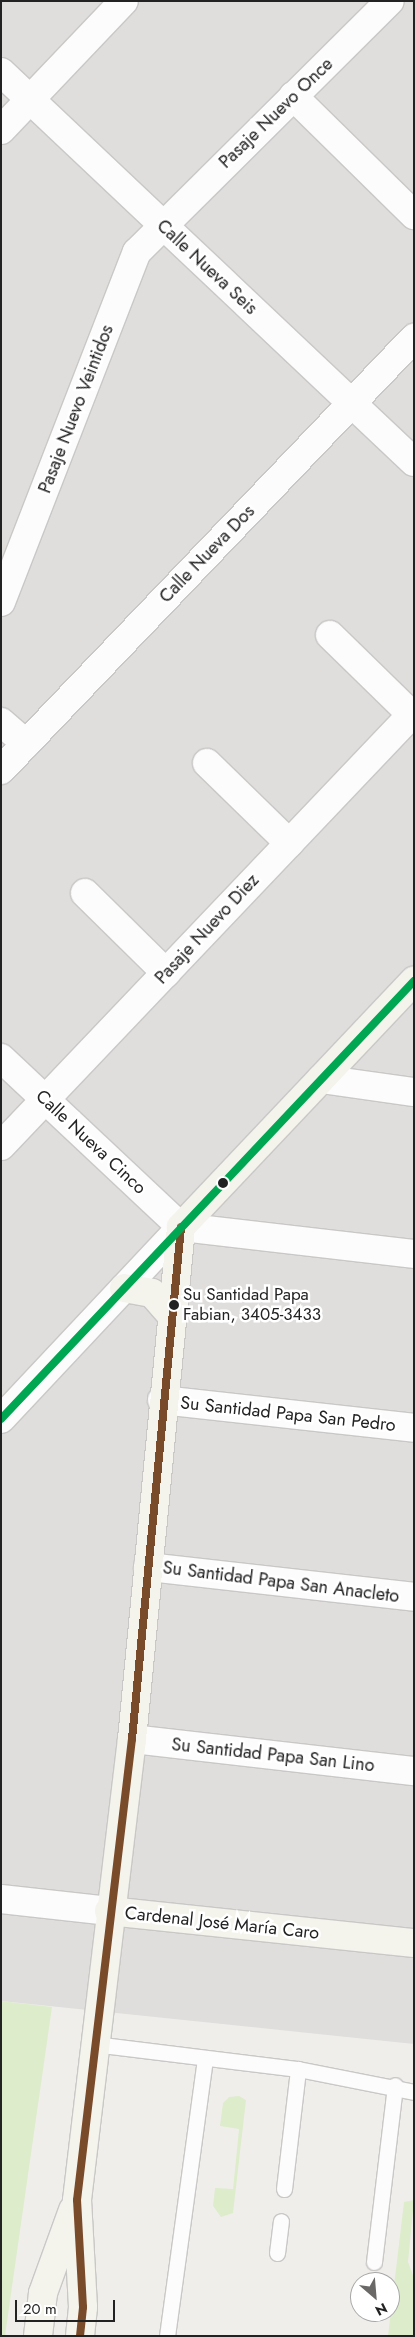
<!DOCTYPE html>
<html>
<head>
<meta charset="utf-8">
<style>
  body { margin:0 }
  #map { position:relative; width:415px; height:2337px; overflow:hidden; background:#f0eeeb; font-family:Jost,sans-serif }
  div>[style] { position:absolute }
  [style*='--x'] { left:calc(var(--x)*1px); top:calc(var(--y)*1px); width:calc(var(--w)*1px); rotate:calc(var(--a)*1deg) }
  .residential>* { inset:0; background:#dfdedc }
  .grass>* { inset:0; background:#ddeccb }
  .roads { filter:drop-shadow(1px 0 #c9c8c7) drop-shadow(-1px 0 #c9c8c7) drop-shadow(0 1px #c9c8c7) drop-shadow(0 -1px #c9c8c7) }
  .lane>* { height:15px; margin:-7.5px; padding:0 7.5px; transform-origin:7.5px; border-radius:7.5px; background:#fdfcfc }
  .street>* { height:28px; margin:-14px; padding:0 14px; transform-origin:14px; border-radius:14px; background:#fdfcfc }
  .secondary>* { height:28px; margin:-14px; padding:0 14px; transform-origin:14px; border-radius:14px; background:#f4f4ed }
  .bus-1>* { height:8px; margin:-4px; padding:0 4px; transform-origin:4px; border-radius:4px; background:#7a4b2a }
  .bus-2>* { height:8px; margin:-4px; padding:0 4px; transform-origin:4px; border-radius:4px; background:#00a651 }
  .dots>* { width:14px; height:14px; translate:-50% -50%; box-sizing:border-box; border:2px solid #fff; border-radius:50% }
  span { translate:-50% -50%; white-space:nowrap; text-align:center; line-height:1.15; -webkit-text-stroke:5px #fff; paint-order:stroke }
  .bus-label { font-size:17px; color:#222 }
  .left { translate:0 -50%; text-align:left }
  .street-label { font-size:18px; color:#222 }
  .frame { position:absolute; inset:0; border:2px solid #222; pointer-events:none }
  .north { position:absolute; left:350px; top:2272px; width:50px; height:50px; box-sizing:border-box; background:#fff; border:1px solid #a7a7a7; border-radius:50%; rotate:153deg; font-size:14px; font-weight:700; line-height:20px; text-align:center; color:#222 }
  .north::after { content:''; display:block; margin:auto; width:18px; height:22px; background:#6a6968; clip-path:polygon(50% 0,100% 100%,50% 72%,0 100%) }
  .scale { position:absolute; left:15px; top:2300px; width:100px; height:22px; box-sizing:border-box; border:2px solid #222; border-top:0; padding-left:6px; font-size:15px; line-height:18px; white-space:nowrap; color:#222; -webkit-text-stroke:4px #fff; paint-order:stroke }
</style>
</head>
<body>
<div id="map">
  <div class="residential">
    <div style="clip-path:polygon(1px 1px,414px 1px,414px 2044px,1px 2001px)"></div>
  </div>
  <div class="grass">
    <div style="clip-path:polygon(1px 2001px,52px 2007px,5px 2336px,1px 2336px)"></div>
    <div style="clip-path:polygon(239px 2096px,246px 2100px,233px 2213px,221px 2217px,213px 2206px,215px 2188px,233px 2189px,239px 2129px,220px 2126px,223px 2103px,229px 2097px)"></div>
    <div style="clip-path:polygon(414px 2200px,408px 2262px,414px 2278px,414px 2336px,388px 2336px,404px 2202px)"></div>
  </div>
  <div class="roads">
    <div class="lane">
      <div style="--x:94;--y:2044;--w:206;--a:7"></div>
      <div style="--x:298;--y:2069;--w:118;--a:11.2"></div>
      <div style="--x:284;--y:2189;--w:121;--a:-83.3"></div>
      <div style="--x:277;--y:2253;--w:32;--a:-83"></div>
      <div style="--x:374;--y:2262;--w:178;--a:-83.2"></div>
      <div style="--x:167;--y:2336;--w:280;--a:-82.2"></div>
    </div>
    <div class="street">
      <div style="--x:1;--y:72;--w:568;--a:43.36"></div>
      <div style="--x:293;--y:96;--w:170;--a:44.5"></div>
      <div style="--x:1;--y:130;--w:178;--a:-46.4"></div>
      <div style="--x:1;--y:602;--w:375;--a:-68.8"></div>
      <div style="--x:137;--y:252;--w:356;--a:-44.8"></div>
      <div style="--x:330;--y:635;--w:113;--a:44.3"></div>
      <div style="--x:1;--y:722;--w:33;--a:41"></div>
      <div style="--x:207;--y:763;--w:115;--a:44.3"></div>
      <div style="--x:1;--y:770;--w:598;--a:-46.29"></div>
      <div style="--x:85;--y:893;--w:114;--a:44.6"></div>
      <div style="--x:1;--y:1058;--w:247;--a:43.2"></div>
      <div style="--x:321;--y:1079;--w:94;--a:8"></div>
      <div style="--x:1;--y:1146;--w:599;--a:-46.42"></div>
      <div style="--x:181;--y:1227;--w:235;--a:6.6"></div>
      <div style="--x:162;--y:1400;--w:254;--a:6.3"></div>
      <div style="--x:1;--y:1419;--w:263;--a:-46.8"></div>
      <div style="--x:148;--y:1567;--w:268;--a:6.4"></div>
      <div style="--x:132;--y:1739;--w:284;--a:6.5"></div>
      <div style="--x:1;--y:1899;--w:109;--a:6.3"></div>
    </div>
    <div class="secondary">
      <div style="--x:124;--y:1288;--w:28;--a:10"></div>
      <div style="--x:152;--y:1293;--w:30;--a:49"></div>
      <div style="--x:109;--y:1911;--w:307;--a:6"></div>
      <div style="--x:38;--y:2336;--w:43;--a:-83.4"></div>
      <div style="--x:43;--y:2293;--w:88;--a:-70.1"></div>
      <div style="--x:80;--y:2336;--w:29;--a:-84"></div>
      <div style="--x:83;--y:2307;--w:107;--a:-93.2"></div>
      <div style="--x:77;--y:2200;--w:464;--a:-83.2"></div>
      <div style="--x:132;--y:1739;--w:514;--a:-84.53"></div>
      <div style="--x:181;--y:1227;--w:339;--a:-46.6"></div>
    </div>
  </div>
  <div class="bus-1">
    <div style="--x:80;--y:2336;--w:29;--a:-84"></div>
    <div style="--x:83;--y:2307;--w:107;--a:-93.2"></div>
    <div style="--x:77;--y:2200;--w:464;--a:-83.2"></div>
    <div style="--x:132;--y:1739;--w:514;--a:-84.53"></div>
  </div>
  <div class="bus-2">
    <div style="--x:1;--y:1419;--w:602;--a:-46.68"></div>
  </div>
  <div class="dots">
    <div style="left:223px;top:1183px;background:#222"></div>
    <div style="left:174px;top:1305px;background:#222"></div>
  </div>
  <div class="bus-label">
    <span class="left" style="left:183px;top:1305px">Su Santidad Papa<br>Fabian, 3405-3433</span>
  </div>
  <div class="street-label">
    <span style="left:276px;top:113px;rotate:-44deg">Pasaje Nuevo Once</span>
    <span style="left:207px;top:267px;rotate:43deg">Calle Nueva Seis</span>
    <span style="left:76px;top:409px;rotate:-69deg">Pasaje Nuevo Veintidos</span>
    <span style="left:207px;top:554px;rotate:-46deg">Calle Nueva Dos</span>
    <span style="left:207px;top:929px;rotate:-47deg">Pasaje Nuevo Diez</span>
    <span style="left:91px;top:1142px;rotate:43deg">Calle Nueva Cinco</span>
    <span style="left:288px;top:1414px;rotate:6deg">Su Santidad Papa San Pedro</span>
    <span style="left:281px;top:1582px;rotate:7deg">Su Santidad Papa San Anacleto</span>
    <span style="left:273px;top:1755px;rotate:6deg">Su Santidad Papa San Lino</span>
    <span style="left:222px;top:1923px;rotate:6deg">Cardenal José María Caro</span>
  </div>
  <div class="frame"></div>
  <div class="north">N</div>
  <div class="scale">20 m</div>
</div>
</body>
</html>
